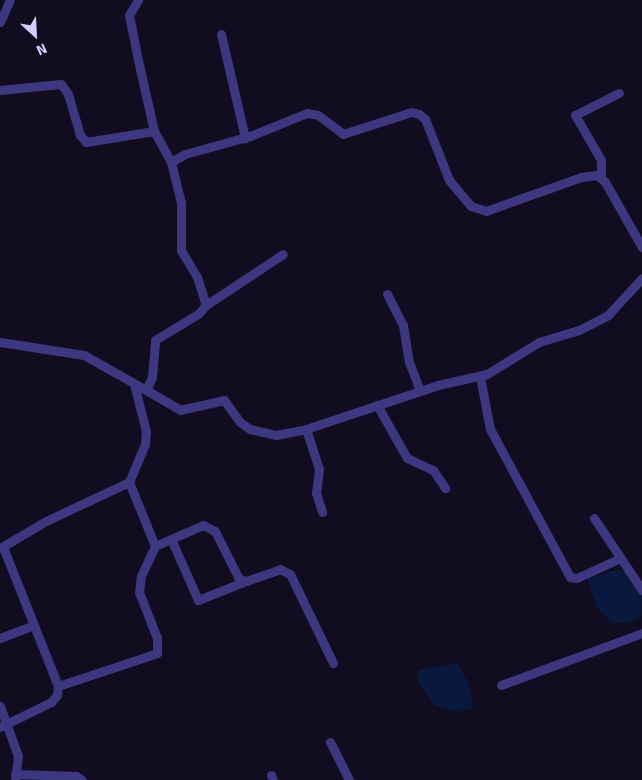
<!DOCTYPE html>
<html>
<head>
<meta charset="utf-8">
<style>
  body { margin:0 }
  #map { position:relative; width:642px; height:780px; overflow:hidden; background:#110c20; font-family:Signika,sans-serif }
  div>[style] { position:absolute }
  [style*='--x'] { left:calc(var(--x)*1px); top:calc(var(--y)*1px); width:calc(var(--w)*1px); rotate:calc(var(--a)*1deg) }
  .water>* { inset:0; background:#08193d }
  .minor>* { height:9px; margin:-4.5px; padding:0 4.5px; transform-origin:4.5px; border-radius:4.5px; background:#3d3780 }
  span { translate:-50% -50%; white-space:nowrap; text-align:center; line-height:1.15; -webkit-text-stroke:4px #110c20; paint-order:stroke }
  .north { position:absolute; left:10px; top:10px; width:50px; height:50px; -webkit-text-stroke:4px #110c20; paint-order:stroke; rotate:155deg; font-size:14px; font-weight:700; line-height:20px; text-align:center; color:#d4cbff }
  .north::after { content:''; display:block; margin:auto; width:18px; height:22px; background:#d4cbff; clip-path:polygon(50% 0,100% 100%,50% 72%,0 100%) }
</style>
</head>
<body>
<div id="map">
  <div class="water">
    <div style="clip-path:polygon(618px 569px,629px 572px,642px 596px,641px 617px,628px 623px,612px 623px,598px 609px,587px 579px)"></div>
    <div style="clip-path:polygon(458px 663px,469px 685px,473px 709px,457px 712px,434px 705px,417px 679px,418px 670px)"></div>
  </div>
  <div class="minor">
    <div style="--x:138;--y:0;--w:17;--a:121"></div>
    <div style="--x:129;--y:15;--w:46;--a:78.7"></div>
    <div style="--x:138;--y:60;--w:73;--a:77.3"></div>
    <div style="--x:154;--y:131;--w:35;--a:61"></div>
    <div style="--x:0;--y:22;--w:24;--a:-66"></div>
    <div style="--x:221;--y:34;--w:107;--a:77"></div>
    <div style="--x:0;--y:90;--w:61;--a:-5.6"></div>
    <div style="--x:61;--y:84;--w:12;--a:55"></div>
    <div style="--x:68;--y:94;--w:43;--a:73.7"></div>
    <div style="--x:80;--y:135;--w:9;--a:49"></div>
    <div style="--x:86;--y:142;--w:69;--a:-9.2"></div>
    <div style="--x:601;--y:177;--w:17;--a:-90"></div>
    <div style="--x:601;--y:160;--w:52;--a:-120"></div>
    <div style="--x:575;--y:115;--w:49;--a:-26.6"></div>
    <div style="--x:387;--y:294;--w:35;--a:63"></div>
    <div style="--x:403;--y:325;--w:37;--a:81"></div>
    <div style="--x:409;--y:362;--w:30;--a:69"></div>
    <div style="--x:206;--y:305;--w:92;--a:-33.5"></div>
    <div style="--x:0;--y:342;--w:85;--a:8.8"></div>
    <div style="--x:84;--y:355;--w:71;--a:29.4"></div>
    <div style="--x:146;--y:390;--w:14;--a:-65"></div>
    <div style="--x:152;--y:377;--w:37;--a:-85"></div>
    <div style="--x:155;--y:340;--w:50;--a:-31.2"></div>
    <div style="--x:198;--y:314;--w:12;--a:-48"></div>
    <div style="--x:206;--y:305;--w:29;--a:-108"></div>
    <div style="--x:197;--y:277;--w:31;--a:-121"></div>
    <div style="--x:181;--y:250;--w:47;--a:-90"></div>
    <div style="--x:181;--y:203;--w:42;--a:-103.7"></div>
    <div style="--x:171;--y:162;--w:16;--a:-30"></div>
    <div style="--x:185;--y:154;--w:67;--a:-15.5"></div>
    <div style="--x:250;--y:136;--w:61;--a:-22"></div>
    <div style="--x:307;--y:113;--w:11;--a:10"></div>
    <div style="--x:318;--y:115;--w:31;--a:37"></div>
    <div style="--x:343;--y:134;--w:71;--a:-17.9"></div>
    <div style="--x:411;--y:112;--w:8;--a:14"></div>
    <div style="--x:419;--y:114;--w:8;--a:40"></div>
    <div style="--x:425;--y:119;--w:66;--a:68.5"></div>
    <div style="--x:449;--y:180;--w:34;--a:50"></div>
    <div style="--x:471;--y:206;--w:16;--a:18"></div>
    <div style="--x:486;--y:211;--w:101;--a:-19.7"></div>
    <div style="--x:581;--y:177;--w:16;--a:-7"></div>
    <div style="--x:597;--y:175;--w:11;--a:41"></div>
    <div style="--x:605;--y:182;--w:75;--a:60.4"></div>
    <div style="--x:480;--y:377;--w:53;--a:79.1"></div>
    <div style="--x:490;--y:429;--w:168;--a:61.6"></div>
    <div style="--x:570;--y:577;--w:7;--a:8"></div>
    <div style="--x:577;--y:578;--w:47;--a:-24.9"></div>
    <div style="--x:146;--y:390;--w:39;--a:30"></div>
    <div style="--x:180;--y:410;--w:45;--a:-12.8"></div>
    <div style="--x:224;--y:400;--w:27;--a:54"></div>
    <div style="--x:240;--y:422;--w:12;--a:35"></div>
    <div style="--x:250;--y:429;--w:27;--a:13"></div>
    <div style="--x:276;--y:435;--w:31;--a:-11"></div>
    <div style="--x:306;--y:429;--w:139;--a:-18.4"></div>
    <div style="--x:438;--y:385;--w:50;--a:-12.7"></div>
    <div style="--x:487;--y:374;--w:61;--a:-31.6"></div>
    <div style="--x:539;--y:342;--w:42;--a:-16.7"></div>
    <div style="--x:579;--y:330;--w:33;--a:-27"></div>
    <div style="--x:608;--y:315;--w:50;--a:-47.4"></div>
    <div style="--x:377;--y:405;--w:61;--a:60.5"></div>
    <div style="--x:407;--y:458;--w:29;--a:25"></div>
    <div style="--x:433;--y:470;--w:22;--a:56"></div>
    <div style="--x:306;--y:429;--w:42;--a:72"></div>
    <div style="--x:319;--y:469;--w:24;--a:97"></div>
    <div style="--x:316;--y:493;--w:20;--a:72"></div>
    <div style="--x:129;--y:482;--w:69;--a:67.9"></div>
    <div style="--x:594;--y:518;--w:87;--a:56.3"></div>
    <div style="--x:171;--y:539;--w:67;--a:66.1"></div>
    <div style="--x:198;--y:600;--w:52;--a:-21.6"></div>
    <div style="--x:0;--y:548;--w:53;--a:-30.4"></div>
    <div style="--x:46;--y:521;--w:92;--a:-25.2"></div>
    <div style="--x:129;--y:482;--w:41;--a:-67.2"></div>
    <div style="--x:145;--y:444;--w:13;--a:-86"></div>
    <div style="--x:146;--y:431;--w:49;--a:-104.3"></div>
    <div style="--x:0;--y:638;--w:36;--a:-21"></div>
    <div style="--x:501;--y:685;--w:150;--a:-20.2"></div>
    <div style="--x:58;--y:686;--w:104;--a:-18.4"></div>
    <div style="--x:157;--y:653;--w:15;--a:-90"></div>
    <div style="--x:157;--y:638;--w:49;--a:-111.4"></div>
    <div style="--x:139;--y:592;--w:16;--a:-83"></div>
    <div style="--x:141;--y:576;--w:33;--a:-65"></div>
    <div style="--x:155;--y:546;--w:52;--a:-23.6"></div>
    <div style="--x:203;--y:525;--w:13;--a:27"></div>
    <div style="--x:215;--y:531;--w:54;--a:63.4"></div>
    <div style="--x:239;--y:579;--w:7;--a:16"></div>
    <div style="--x:246;--y:581;--w:36;--a:-19"></div>
    <div style="--x:280;--y:569;--w:11;--a:27"></div>
    <div style="--x:290;--y:574;--w:99;--a:64.2"></div>
    <div style="--x:0;--y:706;--w:53;--a:70.2"></div>
    <div style="--x:18;--y:756;--w:24;--a:97"></div>
    <div style="--x:0;--y:727;--w:57;--a:-26.1"></div>
    <div style="--x:51;--y:702;--w:9;--a:-49"></div>
    <div style="--x:57;--y:695;--w:9;--a:-84"></div>
    <div style="--x:58;--y:686;--w:149;--a:-111.6"></div>
    <div style="--x:330;--y:742;--w:42;--a:63.4"></div>
    <div style="--x:15;--y:774;--w:61;--a:1.9"></div>
    <div style="--x:76;--y:776;--w:7;--a:34"></div>
    <div style="--x:271;--y:775;--w:5;--a:68"></div>
  </div>
  <div class="north">N</div>
</div>
</body>
</html>
